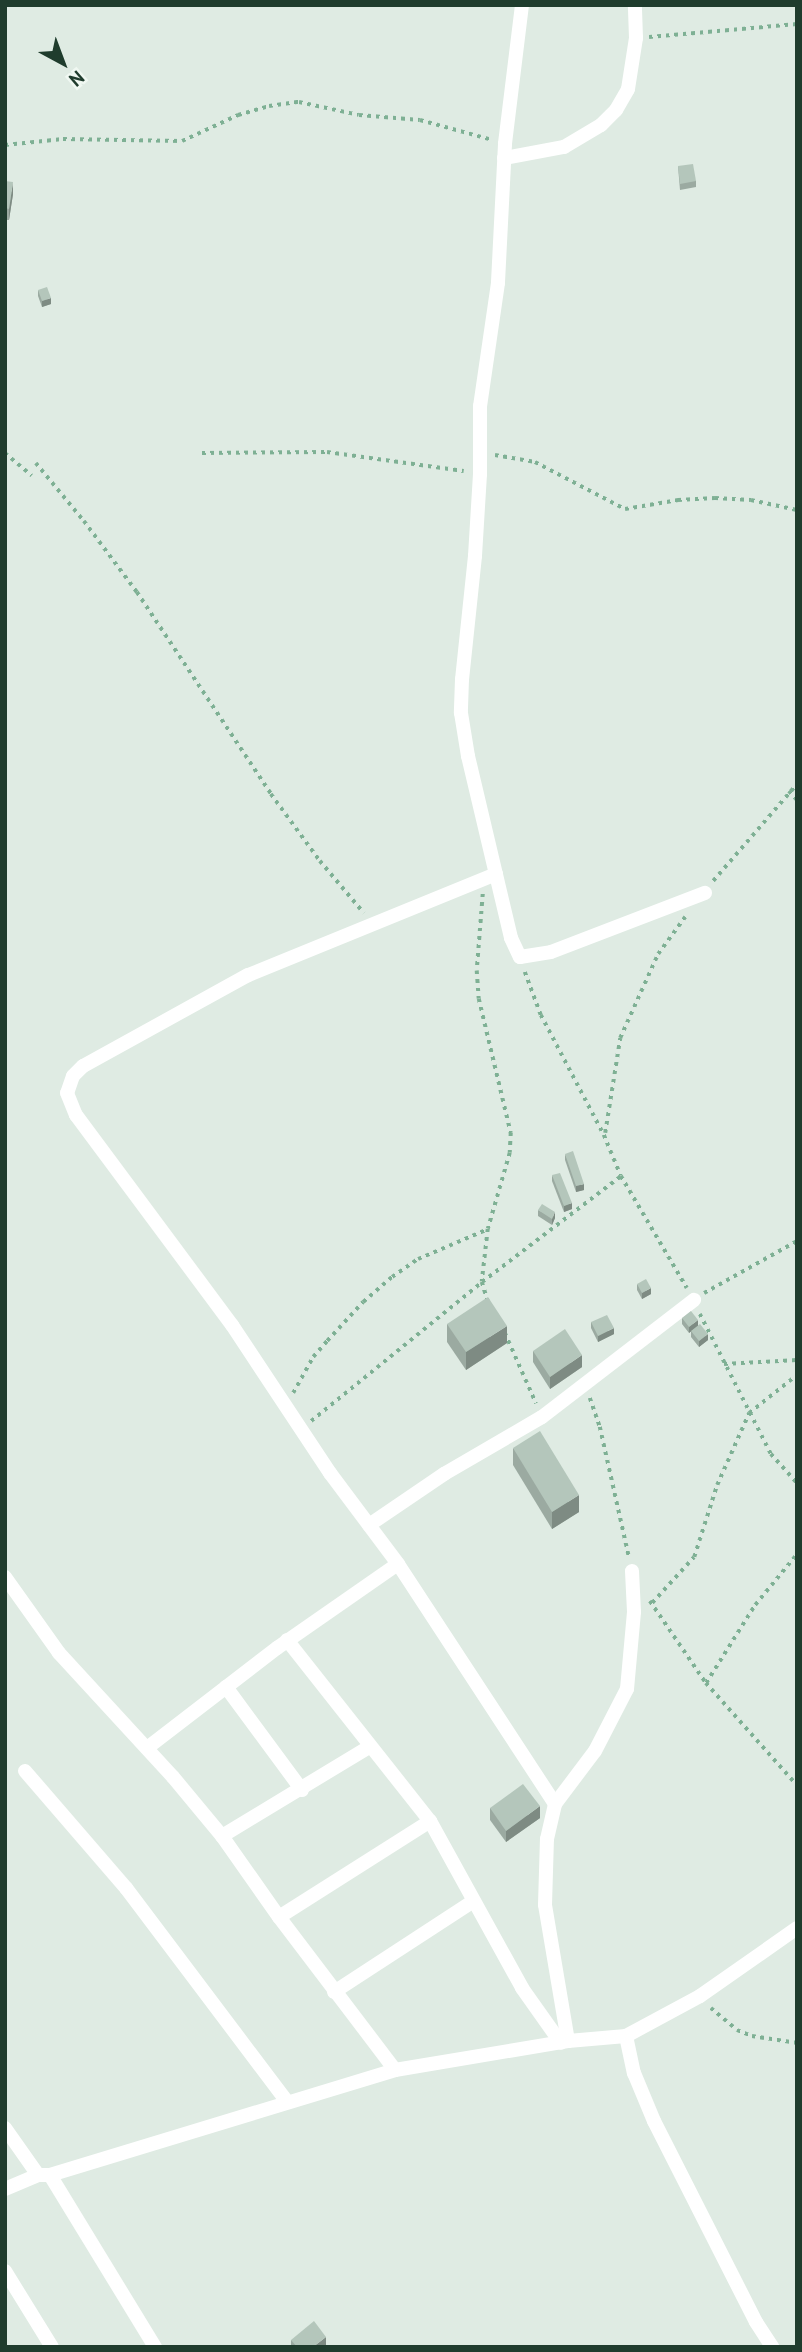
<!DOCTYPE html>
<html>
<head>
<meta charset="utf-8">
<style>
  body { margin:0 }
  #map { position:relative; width:802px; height:2352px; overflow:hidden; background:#dfebe3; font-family:"PT Sans",sans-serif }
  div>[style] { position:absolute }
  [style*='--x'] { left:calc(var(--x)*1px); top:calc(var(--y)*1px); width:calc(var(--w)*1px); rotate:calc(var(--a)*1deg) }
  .path>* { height:3.5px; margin-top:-1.75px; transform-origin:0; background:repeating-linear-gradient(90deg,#7eb094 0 3.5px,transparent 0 8.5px) }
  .minor>* { height:14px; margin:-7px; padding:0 7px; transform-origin:7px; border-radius:7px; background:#fff }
  .wall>* { inset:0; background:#9baaa1 }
  .shaded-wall>* { inset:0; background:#7e8b83 }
  .building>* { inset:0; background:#b4c6bb }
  span { translate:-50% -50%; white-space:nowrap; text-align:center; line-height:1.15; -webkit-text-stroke:5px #f0f8f2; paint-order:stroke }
  .frame { position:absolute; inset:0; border:7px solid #1f3c2d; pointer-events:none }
  .north { position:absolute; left:28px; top:28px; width:70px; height:70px; -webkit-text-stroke:5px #f0f8f2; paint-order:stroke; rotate:139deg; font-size:19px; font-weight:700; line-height:28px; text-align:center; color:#1f3c2d }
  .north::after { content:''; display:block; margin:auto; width:24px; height:32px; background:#1f3c2d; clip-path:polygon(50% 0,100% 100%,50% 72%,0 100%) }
</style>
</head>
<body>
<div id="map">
  <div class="path">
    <div style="--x:649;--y:37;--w:149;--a:-5"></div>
    <div style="--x:5;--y:145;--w:58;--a:-5.9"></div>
    <div style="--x:63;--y:139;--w:119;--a:1"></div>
    <div style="--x:182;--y:141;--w:62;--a:-24.9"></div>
    <div style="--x:238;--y:115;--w:32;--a:-16"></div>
    <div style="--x:269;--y:106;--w:30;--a:-8"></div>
    <div style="--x:299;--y:102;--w:61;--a:12.2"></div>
    <div style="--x:359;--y:115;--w:61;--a:4.7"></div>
    <div style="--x:420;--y:120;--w:72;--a:15.4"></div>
    <div style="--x:5;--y:453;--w:35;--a:40"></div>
    <div style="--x:202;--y:453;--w:125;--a:-0.5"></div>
    <div style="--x:327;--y:452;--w:138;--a:7.9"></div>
    <div style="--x:495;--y:455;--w:41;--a:9.9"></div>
    <div style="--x:535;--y:462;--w:102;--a:27.6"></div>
    <div style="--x:625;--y:509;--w:54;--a:-9.6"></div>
    <div style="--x:678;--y:500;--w:37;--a:-3"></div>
    <div style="--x:715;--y:498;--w:36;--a:3"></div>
    <div style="--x:751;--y:500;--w:47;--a:12.3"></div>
    <div style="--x:36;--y:463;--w:75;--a:50.4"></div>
    <div style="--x:84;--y:521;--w:89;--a:53.3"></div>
    <div style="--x:137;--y:592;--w:242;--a:56.4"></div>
    <div style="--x:271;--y:794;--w:83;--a:53.8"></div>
    <div style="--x:320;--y:861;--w:68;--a:49.8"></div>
    <div style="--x:789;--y:791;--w:12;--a:48"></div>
    <div style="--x:713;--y:881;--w:128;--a:-49.1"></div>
    <div style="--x:483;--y:894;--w:77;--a:94.5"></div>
    <div style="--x:477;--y:971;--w:28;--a:86"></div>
    <div style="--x:479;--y:999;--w:138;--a:76.6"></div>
    <div style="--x:511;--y:1133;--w:20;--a:93"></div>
    <div style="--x:510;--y:1153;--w:79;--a:106.1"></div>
    <div style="--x:488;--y:1229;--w:53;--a:96.5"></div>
    <div style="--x:482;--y:1282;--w:21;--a:73"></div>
    <div style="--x:525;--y:972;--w:46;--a:69.6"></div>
    <div style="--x:541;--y:1015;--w:136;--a:62.3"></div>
    <div style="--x:604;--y:1135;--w:44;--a:67.5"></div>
    <div style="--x:621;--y:1176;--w:130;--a:59.5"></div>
    <div style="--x:605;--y:1133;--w:96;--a:-81"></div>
    <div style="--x:620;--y:1038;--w:92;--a:-65.7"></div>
    <div style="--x:658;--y:954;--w:46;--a:-53.9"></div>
    <div style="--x:704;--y:1293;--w:107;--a:-29.2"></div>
    <div style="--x:700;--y:1314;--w:157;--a:63.1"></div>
    <div style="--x:771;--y:1454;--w:39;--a:48"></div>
    <div style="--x:505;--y:1333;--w:77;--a:66.1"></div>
    <div style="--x:724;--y:1364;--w:73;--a:-3.1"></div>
    <div style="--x:293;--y:1393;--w:41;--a:-60.9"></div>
    <div style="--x:313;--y:1357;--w:21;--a:-49"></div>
    <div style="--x:327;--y:1341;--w:53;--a:-47.3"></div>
    <div style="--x:363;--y:1302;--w:38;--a:-41"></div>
    <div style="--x:392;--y:1277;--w:32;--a:-35"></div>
    <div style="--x:418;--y:1259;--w:76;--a:-23.2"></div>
    <div style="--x:590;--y:1398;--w:31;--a:71"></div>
    <div style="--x:600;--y:1427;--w:133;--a:77.4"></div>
    <div style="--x:311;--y:1421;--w:220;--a:-39.1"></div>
    <div style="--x:482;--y:1282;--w:175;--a:-37.3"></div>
    <div style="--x:650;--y:1601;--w:99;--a:55.7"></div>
    <div style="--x:706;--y:1683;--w:137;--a:48.3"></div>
    <div style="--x:652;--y:1603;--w:62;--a:-47.6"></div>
    <div style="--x:694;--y:1557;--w:76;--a:-72.3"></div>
    <div style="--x:717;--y:1485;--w:79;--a:-66"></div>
    <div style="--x:749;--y:1413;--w:61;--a:-38.4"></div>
    <div style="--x:706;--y:1683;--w:92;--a:-57.9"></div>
    <div style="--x:755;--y:1605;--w:66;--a:-50.5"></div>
    <div style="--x:711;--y:2008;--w:34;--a:40"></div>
    <div style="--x:737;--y:2030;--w:16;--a:22"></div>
    <div style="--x:752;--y:2036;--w:46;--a:8.8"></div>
  </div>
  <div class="minor">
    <div style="--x:522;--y:5;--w:140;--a:97"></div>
    <div style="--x:505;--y:144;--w:139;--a:92.9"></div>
    <div style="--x:498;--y:283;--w:124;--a:98.3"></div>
    <div style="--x:480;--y:406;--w:68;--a:90"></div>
    <div style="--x:480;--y:474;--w:82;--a:93.5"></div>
    <div style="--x:475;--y:556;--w:124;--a:96"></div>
    <div style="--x:462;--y:679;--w:34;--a:92"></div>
    <div style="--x:461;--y:713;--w:44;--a:80.8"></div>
    <div style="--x:468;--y:756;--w:187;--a:76.7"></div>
    <div style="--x:511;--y:938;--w:21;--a:65"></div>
    <div style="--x:520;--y:957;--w:31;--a:-9"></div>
    <div style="--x:551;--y:952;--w:165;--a:-21"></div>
    <div style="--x:504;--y:158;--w:61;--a:-10.4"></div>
    <div style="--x:564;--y:147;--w:43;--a:-30.7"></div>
    <div style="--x:601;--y:125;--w:21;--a:-45"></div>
    <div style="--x:616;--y:110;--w:24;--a:-60"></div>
    <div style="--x:628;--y:89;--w:52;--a:-81.1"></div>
    <div style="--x:636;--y:38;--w:33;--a:-92"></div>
    <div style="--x:496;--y:874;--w:268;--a:157.8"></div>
    <div style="--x:248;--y:975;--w:188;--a:151.1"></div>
    <div style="--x:83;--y:1066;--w:14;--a:135"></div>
    <div style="--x:73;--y:1076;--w:18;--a:109"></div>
    <div style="--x:67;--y:1093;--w:24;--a:68"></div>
    <div style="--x:76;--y:1115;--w:262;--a:53.4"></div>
    <div style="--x:232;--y:1325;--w:178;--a:56.5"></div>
    <div style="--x:330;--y:1473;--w:114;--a:53.2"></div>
    <div style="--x:398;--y:1564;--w:287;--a:56.8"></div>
    <div style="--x:369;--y:1525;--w:91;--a:-34.2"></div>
    <div style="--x:444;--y:1474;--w:113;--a:-30.2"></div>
    <div style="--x:542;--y:1417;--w:192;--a:-37.6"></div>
    <div style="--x:5;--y:1577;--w:93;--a:54.6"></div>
    <div style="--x:59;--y:1653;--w:168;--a:47.4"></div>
    <div style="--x:173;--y:1777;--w:77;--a:50.3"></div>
    <div style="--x:222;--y:1836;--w:99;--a:54.9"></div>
    <div style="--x:279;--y:1917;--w:192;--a:52.8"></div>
    <div style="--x:287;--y:1640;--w:231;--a:51.7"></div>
    <div style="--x:430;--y:1821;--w:191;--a:61.1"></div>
    <div style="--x:522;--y:1988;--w:67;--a:54.7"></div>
    <div style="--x:226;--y:1687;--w:128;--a:53.6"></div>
    <div style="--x:147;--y:1748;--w:164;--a:-37.6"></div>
    <div style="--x:277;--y:1648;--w:147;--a:-34.8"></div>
    <div style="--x:25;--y:1771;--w:155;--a:49.2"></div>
    <div style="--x:126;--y:1888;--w:268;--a:53"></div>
    <div style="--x:222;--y:1836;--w:172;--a:-31.2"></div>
    <div style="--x:279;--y:1917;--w:179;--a:-32.4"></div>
    <div style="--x:334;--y:1992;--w:165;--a:-33.1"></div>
    <div style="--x:626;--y:2036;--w:38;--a:78"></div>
    <div style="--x:634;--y:2073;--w:52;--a:67.4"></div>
    <div style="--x:654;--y:2121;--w:225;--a:63.1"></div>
    <div style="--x:756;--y:2322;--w:30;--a:57"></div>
    <div style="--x:568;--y:2041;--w:138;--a:-99.6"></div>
    <div style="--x:545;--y:1905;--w:66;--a:-88.3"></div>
    <div style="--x:547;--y:1839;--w:36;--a:-77"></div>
    <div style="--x:555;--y:1804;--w:66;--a:-53"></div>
    <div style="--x:595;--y:1751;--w:70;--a:-62.7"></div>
    <div style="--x:627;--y:1689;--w:77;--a:-84.8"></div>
    <div style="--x:634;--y:1612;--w:41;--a:-92.8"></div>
    <div style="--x:5;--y:2128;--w:57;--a:54.9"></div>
    <div style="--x:50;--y:2175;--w:202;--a:58.6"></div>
    <div style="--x:5;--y:2189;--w:36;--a:-23"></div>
    <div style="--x:38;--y:2175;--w:12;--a:0"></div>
    <div style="--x:50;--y:2175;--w:361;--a:-16.9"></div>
    <div style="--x:395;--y:2070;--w:175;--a:-9.5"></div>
    <div style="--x:568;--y:2041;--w:58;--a:-4.9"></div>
    <div style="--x:626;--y:2036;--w:84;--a:-28.4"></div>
    <div style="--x:700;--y:1996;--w:118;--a:-35"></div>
    <div style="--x:5;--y:2271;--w:89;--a:58.3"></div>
  </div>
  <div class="wall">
    <div style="clip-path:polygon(678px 166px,696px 181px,696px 187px,680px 190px)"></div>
    <div style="clip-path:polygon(5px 181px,13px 194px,9px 220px,5px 220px)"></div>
    <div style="clip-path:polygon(38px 290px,51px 304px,42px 307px,38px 296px)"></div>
    <div style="clip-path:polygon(565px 1154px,584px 1190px,576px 1192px,565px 1160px)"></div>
    <div style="clip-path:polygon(552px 1175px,572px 1209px,564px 1212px,552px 1181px)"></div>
    <div style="clip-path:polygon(538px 1210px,555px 1218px,552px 1225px,538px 1216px)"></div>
    <div style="clip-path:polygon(637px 1284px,651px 1294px,642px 1299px,637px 1290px)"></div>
    <div style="clip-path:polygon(682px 1318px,698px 1326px,708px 1340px,699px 1347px,691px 1337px,691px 1331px,689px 1333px,682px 1324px)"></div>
    <div style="clip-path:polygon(591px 1322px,614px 1334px,598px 1342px,591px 1328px)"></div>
    <div style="clip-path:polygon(447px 1324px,507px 1343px,466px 1370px,447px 1342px)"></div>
    <div style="clip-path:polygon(533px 1351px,582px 1367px,550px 1389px,533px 1362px)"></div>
    <div style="clip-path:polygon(513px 1448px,579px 1512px,552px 1529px,513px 1465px)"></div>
    <div style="clip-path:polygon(490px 1808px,540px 1818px,506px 1842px,490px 1820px)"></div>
    <div style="clip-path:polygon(291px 2340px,326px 2347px,291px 2347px)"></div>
  </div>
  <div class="shaded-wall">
    <div style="clip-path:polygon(13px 182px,13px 194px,9px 220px,9px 209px)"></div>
    <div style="clip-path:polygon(51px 298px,51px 304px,42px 307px,42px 301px)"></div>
    <div style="clip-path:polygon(584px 1184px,584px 1190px,576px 1192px,576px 1186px)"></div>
    <div style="clip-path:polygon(572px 1203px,572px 1209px,564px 1212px,564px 1206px)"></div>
    <div style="clip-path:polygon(555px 1212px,555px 1218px,552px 1225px,552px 1219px)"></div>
    <div style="clip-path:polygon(651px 1288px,651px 1294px,642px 1299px,642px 1293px)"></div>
    <div style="clip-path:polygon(698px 1320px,698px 1326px,689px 1333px,689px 1327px)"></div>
    <div style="clip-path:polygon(507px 1326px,507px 1343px,466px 1370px,466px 1352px)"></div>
    <div style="clip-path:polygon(614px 1328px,614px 1334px,598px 1342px,598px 1336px)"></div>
    <div style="clip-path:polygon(708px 1334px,708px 1340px,699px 1347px,699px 1341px)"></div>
    <div style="clip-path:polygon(582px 1355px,582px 1367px,550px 1389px,550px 1377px)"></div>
    <div style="clip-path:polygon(579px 1495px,579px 1512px,552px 1529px,552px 1512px)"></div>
    <div style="clip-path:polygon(540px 1806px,540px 1818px,506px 1842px,506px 1831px)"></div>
    <div style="clip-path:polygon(326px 2337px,326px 2347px,313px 2347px)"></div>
  </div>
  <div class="building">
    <div style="clip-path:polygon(693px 164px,696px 181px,680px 184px,678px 166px)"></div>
    <div style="clip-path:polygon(5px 181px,13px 182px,9px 209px,5px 208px)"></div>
    <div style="clip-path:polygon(47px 287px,51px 298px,42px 301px,38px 290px)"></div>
    <div style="clip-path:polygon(573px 1151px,584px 1184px,576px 1186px,565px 1154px)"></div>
    <div style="clip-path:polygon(560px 1173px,572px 1203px,564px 1206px,552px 1175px)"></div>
    <div style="clip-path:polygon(542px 1204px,555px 1212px,552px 1219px,538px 1210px)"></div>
    <div style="clip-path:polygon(646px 1279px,651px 1288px,642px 1293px,637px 1284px)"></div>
    <div style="clip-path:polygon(488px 1297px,507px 1326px,466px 1352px,447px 1324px)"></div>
    <div style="clip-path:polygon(691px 1311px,698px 1320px,689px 1327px,682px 1318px)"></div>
    <div style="clip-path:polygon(607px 1315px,614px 1328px,598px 1336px,591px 1322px)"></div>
    <div style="clip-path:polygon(700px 1324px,708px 1334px,699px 1341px,691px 1331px)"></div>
    <div style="clip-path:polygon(565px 1329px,582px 1355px,550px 1377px,533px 1351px)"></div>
    <div style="clip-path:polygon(540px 1431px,579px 1495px,552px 1512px,513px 1448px)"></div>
    <div style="clip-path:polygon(523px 1784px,540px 1806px,506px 1831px,490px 1808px)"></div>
    <div style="clip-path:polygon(314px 2321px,326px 2337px,313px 2347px,297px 2347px,291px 2340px)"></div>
  </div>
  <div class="frame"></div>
  <div class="north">N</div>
</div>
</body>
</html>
